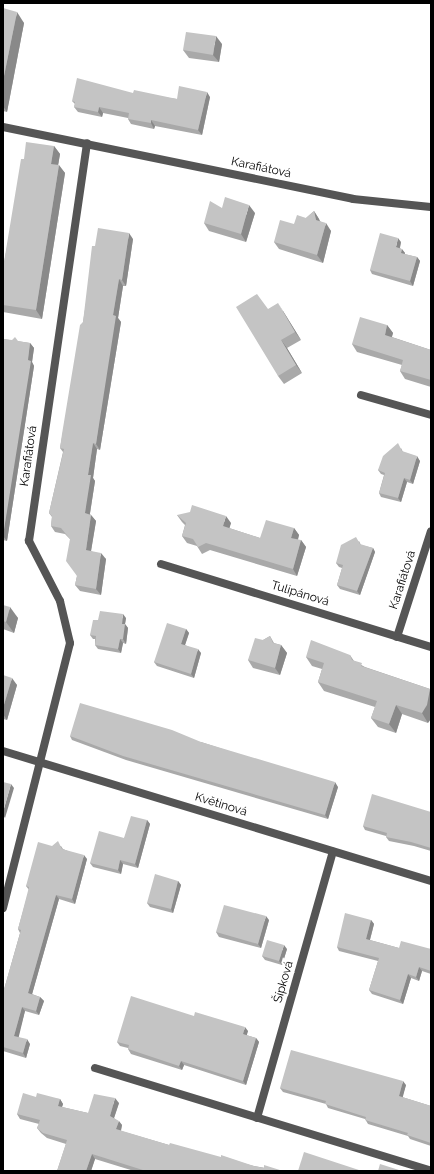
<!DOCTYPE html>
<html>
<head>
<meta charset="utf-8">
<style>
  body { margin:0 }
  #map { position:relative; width:434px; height:1174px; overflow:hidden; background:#fff; font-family:Raleway,sans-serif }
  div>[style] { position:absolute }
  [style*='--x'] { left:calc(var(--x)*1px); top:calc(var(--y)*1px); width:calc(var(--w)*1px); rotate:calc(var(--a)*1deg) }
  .street>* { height:8px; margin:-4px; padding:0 4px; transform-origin:4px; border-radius:4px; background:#555 }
  .wall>* { inset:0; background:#a9a9a9 }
  .shaded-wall>* { inset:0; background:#898989 }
  .building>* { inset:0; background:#c4c4c4 }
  span { translate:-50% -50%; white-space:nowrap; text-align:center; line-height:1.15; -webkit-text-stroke:4px #fff; paint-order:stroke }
  .street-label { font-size:12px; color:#000 }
  .frame { position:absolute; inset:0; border:4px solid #000; pointer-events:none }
</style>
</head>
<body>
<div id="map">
  <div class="street">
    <div style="--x:3;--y:127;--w:357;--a:11.6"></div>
    <div style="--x:353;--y:199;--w:78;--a:5.9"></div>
    <div style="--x:361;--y:395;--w:73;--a:15.9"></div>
    <div style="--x:161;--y:564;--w:282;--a:17.1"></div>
    <div style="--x:397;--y:637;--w:111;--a:-72.2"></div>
    <div style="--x:3;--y:751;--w:447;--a:16.9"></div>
    <div style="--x:3;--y:908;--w:273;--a:-75.8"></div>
    <div style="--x:70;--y:643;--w:43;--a:-103.4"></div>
    <div style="--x:60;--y:601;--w:68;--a:-117.3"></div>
    <div style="--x:29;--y:541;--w:402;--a:-81.7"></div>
    <div style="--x:95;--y:1068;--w:351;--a:17"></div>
    <div style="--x:257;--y:1118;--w:277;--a:-74.1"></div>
  </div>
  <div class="wall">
    <div style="clip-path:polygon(3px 8px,24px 23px,7px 112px,3px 111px)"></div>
    <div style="clip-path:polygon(222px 44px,219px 62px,189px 58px,183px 50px)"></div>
    <div style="clip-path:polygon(133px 93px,177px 99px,210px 97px,202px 135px,155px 126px,154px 129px,131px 124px,128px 119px,128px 118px,103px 113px,102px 117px,78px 112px,74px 107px,75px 104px,72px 101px)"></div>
    <div style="clip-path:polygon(54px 146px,60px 154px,58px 165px,65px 173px,42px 319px,3px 312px,3px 268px,24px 159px)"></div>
    <div style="clip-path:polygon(314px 211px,319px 219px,320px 221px,331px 231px,323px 263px,279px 249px,274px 242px,294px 224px,306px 218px)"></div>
    <div style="clip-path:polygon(255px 213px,246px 242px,209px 231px,204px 223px)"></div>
    <div style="clip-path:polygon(133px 239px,126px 286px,123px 286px,118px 318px,121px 322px,100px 450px,97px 449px,93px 478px,95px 481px,90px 514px,96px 521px,91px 551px,106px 559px,101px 595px,80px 591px,75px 585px,77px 576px,70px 539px,65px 534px,55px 532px,51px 526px,52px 517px,49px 513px,63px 452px,60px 448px,83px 322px,95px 246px)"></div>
    <div style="clip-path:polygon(401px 242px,400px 248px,405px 253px,404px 254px,417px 257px,420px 261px,413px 286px,372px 274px,370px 270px)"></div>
    <div style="clip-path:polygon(268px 309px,283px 311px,301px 340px,287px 348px,302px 373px,284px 384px,278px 376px)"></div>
    <div style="clip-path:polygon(387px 325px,393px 333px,392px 337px,431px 350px,431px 387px,405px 379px,400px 371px,402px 365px,357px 352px,352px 344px)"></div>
    <div style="clip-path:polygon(3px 339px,30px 343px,34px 348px,32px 362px,34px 366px,7px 541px,3px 540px)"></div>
    <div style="clip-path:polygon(401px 448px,403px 452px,420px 461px,413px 484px,407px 482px,401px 502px,381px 497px,379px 493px,384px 475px,381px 474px,378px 470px)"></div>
    <div style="clip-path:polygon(177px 515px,231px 523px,229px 528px,260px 538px,294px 528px,299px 535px,298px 540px,301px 540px,306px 547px,297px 576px,210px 550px,202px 554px,197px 546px,187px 543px,182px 536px,185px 525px,182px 522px)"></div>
    <div style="clip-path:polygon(359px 541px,361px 545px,373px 548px,375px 552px,360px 595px,340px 589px,337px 585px,342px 568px,339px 567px,336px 563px)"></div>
    <div style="clip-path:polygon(3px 605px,18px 618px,14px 633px,3px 629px)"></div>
    <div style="clip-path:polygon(126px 618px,125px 624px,128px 628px,126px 644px,123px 643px,121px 653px,98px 649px,95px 645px,95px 639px,93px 639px,90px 635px,98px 620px)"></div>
    <div style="clip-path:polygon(186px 629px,189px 633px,185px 645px,201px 653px,194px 678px,157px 666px,154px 662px)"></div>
    <div style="clip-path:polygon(270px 636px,274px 643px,281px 645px,287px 653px,280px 675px,253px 668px,248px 660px,263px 640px)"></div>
    <div style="clip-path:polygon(350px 655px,354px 661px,365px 667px,430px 689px,428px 723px,402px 714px,396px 733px,378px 727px,371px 718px,375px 707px,324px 691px,318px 682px,322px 669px,312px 666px,306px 657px)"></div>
    <div style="clip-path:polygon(3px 675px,17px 685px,7px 720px,3px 719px)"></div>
    <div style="clip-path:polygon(70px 736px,201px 742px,338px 787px,328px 819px,126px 760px,72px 740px)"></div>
    <div style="clip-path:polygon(431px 812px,431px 851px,414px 846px,389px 841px,386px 837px,386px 836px,365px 830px,363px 826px)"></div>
    <div style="clip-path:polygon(147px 820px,150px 824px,138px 868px,123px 864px,121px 874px,93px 867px,90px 863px,124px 838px)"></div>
    <div style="clip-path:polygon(52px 846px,61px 846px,63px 849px,87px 859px,75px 904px,59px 899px,32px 994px,40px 997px,44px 1001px,39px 1015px,25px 1011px,18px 1037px,30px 1044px,26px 1058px,3px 1051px,3px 993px,20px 933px,18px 929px,29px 890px,26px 886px)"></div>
    <div style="clip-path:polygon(178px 881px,181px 885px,173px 913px,150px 907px,147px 903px)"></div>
    <div style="clip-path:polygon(269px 920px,261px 948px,219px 937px,216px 932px)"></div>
    <div style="clip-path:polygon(371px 920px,374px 924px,370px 940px,399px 948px,431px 949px,431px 974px,422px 971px,419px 981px,411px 978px,403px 1004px,372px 994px,369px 990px,378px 961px,339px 951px,337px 947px)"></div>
    <div style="clip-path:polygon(287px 949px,282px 965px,265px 960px,262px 956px)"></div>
    <div style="clip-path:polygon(194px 1016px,248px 1031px,246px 1035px,256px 1038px,259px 1042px,246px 1085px,184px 1065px,182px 1070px,131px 1054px,128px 1049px,128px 1048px,120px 1046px,117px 1042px)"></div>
    <div style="clip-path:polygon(406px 1085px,402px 1097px,431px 1106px,431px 1146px,410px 1139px,408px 1136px,368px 1124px,365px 1119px,328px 1108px,326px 1104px,283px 1092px,280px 1088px)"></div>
    <div style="clip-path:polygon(36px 1097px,60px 1099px,63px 1104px,62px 1107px,88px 1113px,119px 1103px,114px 1118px,122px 1125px,121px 1131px,169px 1145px,254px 1166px,283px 1171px,134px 1171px,95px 1159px,91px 1171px,57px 1171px,66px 1144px,47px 1138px,41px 1133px,37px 1128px,39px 1124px,20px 1119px,17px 1114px)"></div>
  </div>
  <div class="shaded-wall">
    <div style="clip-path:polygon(17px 12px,24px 23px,7px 112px,3px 106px,3px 81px)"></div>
    <div style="clip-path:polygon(216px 36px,222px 44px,219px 62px,213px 55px)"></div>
    <div style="clip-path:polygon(207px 92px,210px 97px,202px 135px,198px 130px)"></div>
    <div style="clip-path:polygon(99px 107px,103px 113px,102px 117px,98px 112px)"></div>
    <div style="clip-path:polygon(151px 120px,155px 126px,154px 129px,151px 123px)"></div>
    <div style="clip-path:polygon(54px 146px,60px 154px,57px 172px,51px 164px)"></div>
    <div style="clip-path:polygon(59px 165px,65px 173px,42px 319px,36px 310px)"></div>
    <div style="clip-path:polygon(249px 205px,255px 213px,246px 242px,241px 234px)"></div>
    <div style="clip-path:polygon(314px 211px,319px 219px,322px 228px,316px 220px)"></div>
    <div style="clip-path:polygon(326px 223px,331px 231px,323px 263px,317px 255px)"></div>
    <div style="clip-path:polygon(129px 233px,133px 239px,126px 286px,122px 280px)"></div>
    <div style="clip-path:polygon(398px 238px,401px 242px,399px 251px,396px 247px)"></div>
    <div style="clip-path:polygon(402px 249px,405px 253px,404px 257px,401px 253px)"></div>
    <div style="clip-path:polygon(417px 257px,420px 261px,413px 286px,410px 281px)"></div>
    <div style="clip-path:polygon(119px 279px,123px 286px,118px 318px,121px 322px,100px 450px,96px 444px,113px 315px)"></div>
    <div style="clip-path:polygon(278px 303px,283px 311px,301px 340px,295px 332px)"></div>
    <div style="clip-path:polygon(387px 325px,393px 333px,390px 342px,385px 335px)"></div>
    <div style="clip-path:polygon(281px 340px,287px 348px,302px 373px,296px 365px)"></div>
    <div style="clip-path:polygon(30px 343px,34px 348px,32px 362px,34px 366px,7px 541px,3px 536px)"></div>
    <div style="clip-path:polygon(93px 443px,97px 449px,93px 478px,95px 481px,89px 519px,85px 513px,88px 475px)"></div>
    <div style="clip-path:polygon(417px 456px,420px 461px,413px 484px,410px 480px)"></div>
    <div style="clip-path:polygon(404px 478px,407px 482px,401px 502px,398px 498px)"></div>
    <div style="clip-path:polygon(91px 515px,96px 521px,90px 557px,86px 550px)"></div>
    <div style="clip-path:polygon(226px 516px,231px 523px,228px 533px,223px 526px)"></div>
    <div style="clip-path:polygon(294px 528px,299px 535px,296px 545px,291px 538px)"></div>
    <div style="clip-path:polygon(301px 540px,306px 547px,297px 576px,293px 569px)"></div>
    <div style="clip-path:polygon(373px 548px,375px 552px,360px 595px,357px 591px)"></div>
    <div style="clip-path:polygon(101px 553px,106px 559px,101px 595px,96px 589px)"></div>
    <div style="clip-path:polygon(10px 607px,18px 618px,14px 633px,6px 622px)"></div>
    <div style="clip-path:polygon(123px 614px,126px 618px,125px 624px,128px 628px,126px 644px,123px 639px,122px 624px)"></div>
    <div style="clip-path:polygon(186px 629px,189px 633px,184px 648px,181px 644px)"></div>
    <div style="clip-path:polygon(120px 639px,123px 643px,121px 653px,118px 649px)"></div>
    <div style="clip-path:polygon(281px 645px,287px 653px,280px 675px,275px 668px)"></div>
    <div style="clip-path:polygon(198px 649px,201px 653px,194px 678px,191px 674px)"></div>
    <div style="clip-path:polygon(12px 678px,17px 685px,7px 720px,3px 714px,3px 708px)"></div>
    <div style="clip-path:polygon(430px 689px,431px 691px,431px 719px,428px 723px,422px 713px)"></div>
    <div style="clip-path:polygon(396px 705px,402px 714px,396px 733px,389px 724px)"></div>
    <div style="clip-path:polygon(335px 782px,338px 787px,328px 819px,325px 815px)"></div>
    <div style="clip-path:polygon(11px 784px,14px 788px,5px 818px,3px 815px,3px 812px)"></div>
    <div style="clip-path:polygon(147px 820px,150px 824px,138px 868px,135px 864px)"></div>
    <div style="clip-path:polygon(84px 855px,87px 859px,75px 904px,72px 899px)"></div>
    <div style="clip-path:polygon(120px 860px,123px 864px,121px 874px,118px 870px)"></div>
    <div style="clip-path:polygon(178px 881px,181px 885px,173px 913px,171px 909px)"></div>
    <div style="clip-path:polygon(56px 895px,59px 899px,31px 998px,28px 993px)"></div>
    <div style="clip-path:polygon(266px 916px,269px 920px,261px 948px,258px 944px)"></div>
    <div style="clip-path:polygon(371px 920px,374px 924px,369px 943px,366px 939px)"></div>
    <div style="clip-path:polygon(284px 945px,287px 949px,282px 965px,279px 961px)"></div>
    <div style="clip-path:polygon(419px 967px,422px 971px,419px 981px,416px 977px)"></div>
    <div style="clip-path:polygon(408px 974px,411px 978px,403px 1004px,400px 1000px)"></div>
    <div style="clip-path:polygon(40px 997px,44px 1001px,39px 1015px,36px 1011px)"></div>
    <div style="clip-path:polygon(22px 1007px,25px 1011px,18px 1040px,14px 1036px)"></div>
    <div style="clip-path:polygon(245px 1027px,248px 1031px,246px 1038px,243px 1034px)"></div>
    <div style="clip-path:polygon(256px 1038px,259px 1042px,246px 1085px,243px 1081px)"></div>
    <div style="clip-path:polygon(27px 1039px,30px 1044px,26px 1058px,23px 1053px)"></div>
    <div style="clip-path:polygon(181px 1061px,184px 1065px,182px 1070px,179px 1066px)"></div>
    <div style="clip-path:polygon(403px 1081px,406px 1085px,402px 1100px,399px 1096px)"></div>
    <div style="clip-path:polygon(115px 1098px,119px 1103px,113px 1121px,110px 1116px)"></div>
    <div style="clip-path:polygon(60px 1099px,63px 1104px,61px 1110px,58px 1106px)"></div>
    <div style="clip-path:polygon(119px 1121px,122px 1125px,120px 1134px,116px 1129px)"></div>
    <div style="clip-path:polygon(92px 1154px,95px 1159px,91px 1171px,86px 1171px)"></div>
  </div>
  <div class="building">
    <div style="clip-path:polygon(3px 8px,17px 12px,3px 81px)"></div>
    <div style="clip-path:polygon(186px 32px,216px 36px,213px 55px,183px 50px)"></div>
    <div style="clip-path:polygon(77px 78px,133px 93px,134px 90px,177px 99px,179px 86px,207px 92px,198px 130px,151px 120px,151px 123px,128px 119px,129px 113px,99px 107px,98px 112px,74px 107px,75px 102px,72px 101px)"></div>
    <div style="clip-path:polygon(26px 142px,54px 146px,51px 164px,59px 165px,36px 310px,3px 305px,3px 268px,21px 159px,24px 159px)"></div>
    <div style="clip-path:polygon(225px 197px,249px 205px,241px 234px,204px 223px,210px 201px,222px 208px)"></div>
    <div style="clip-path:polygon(314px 211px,316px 220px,326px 223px,317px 255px,274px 242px,280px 220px,294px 224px,297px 215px,306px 218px)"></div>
    <div style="clip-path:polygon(98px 228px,129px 233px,122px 280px,119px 279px,113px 315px,116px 316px,96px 444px,93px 443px,88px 475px,91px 475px,85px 513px,91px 515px,86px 550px,101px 553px,96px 589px,75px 585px,77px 576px,66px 561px,70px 539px,61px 528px,51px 526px,52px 516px,49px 513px,64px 449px,60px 448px,62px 434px,80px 325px,83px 322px,92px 246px,95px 246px)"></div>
    <div style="clip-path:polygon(380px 233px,398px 238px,396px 247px,402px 249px,401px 253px,417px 257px,410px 281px,370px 270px)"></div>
    <div style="clip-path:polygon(257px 294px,268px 309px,278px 303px,295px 332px,281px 340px,296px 365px,278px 376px,236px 307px)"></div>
    <div style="clip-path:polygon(360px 317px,387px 325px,385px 335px,431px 350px,431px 380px,400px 371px,403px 360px,352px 344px)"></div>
    <div style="clip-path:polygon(15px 337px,18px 341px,30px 343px,28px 360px,31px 361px,3px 536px,3px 339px,12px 340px)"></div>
    <div style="clip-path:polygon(398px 443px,402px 451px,417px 456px,410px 480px,404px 478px,398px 498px,379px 493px,385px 473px,378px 470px,383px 456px)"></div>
    <div style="clip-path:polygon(192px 505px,226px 516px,223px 526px,260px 538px,266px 520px,294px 528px,291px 538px,301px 540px,293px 569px,206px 543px,198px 547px,193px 539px,182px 536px,186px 523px,177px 515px,190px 512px)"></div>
    <div style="clip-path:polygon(356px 537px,360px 544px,373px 548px,357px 591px,337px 585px,343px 565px,336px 563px,341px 545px)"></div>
    <div style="clip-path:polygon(3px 605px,10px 607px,6px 622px,3px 621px)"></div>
    <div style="clip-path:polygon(100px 611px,123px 614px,122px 624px,125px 624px,123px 639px,120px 639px,118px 649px,95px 645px,96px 636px,90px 635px,93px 620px,98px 620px)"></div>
    <div style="clip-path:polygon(167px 623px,186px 629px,181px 644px,198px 649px,191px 674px,154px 662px)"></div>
    <div style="clip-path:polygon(270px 636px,273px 643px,281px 645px,275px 668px,248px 660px,255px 638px,263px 640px)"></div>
    <div style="clip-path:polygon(311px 640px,350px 655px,352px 660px,362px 663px,361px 666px,430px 689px,427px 705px,422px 713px,396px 705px,389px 724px,371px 718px,377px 701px,318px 682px,324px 663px,306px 657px)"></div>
    <div style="clip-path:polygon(3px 675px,12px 678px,3px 708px)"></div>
    <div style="clip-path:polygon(80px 703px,172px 730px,201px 742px,335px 782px,325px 815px,123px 756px,70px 736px)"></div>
    <div style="clip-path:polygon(3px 782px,11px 784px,3px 812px)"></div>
    <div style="clip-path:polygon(372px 794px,431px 812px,431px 848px,411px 842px,386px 837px,387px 833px,363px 826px)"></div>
    <div style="clip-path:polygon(131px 816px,147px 820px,135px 864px,120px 860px,118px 870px,90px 863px,99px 831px,124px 838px)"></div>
    <div style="clip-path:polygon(58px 841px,62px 849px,84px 855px,72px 899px,56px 895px,28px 993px,40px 997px,36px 1011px,22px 1007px,14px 1036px,27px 1039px,23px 1053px,3px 1047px,3px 993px,21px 930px,18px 929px,29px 887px,26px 886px,38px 842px,52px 846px)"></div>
    <div style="clip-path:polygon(155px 874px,178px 881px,171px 909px,147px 903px)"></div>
    <div style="clip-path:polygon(224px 905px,266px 916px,258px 944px,216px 932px)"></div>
    <div style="clip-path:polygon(345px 913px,371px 920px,366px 939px,399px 948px,401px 941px,431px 949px,431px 971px,419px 967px,416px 977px,408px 974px,400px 1000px,369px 990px,379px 958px,337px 947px)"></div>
    <div style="clip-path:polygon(267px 940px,284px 945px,279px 961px,262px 956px)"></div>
    <div style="clip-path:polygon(131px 996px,194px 1016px,195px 1012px,245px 1027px,243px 1034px,256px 1038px,243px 1081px,181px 1061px,179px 1066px,128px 1049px,129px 1045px,117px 1042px)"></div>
    <div style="clip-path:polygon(291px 1050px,403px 1081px,399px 1096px,431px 1106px,431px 1143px,407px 1135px,408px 1133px,365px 1120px,366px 1117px,325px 1104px,326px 1101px,280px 1088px)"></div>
    <div style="clip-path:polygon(23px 1093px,36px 1097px,37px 1093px,60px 1099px,58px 1106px,88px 1113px,94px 1094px,115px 1098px,110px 1116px,119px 1121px,116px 1129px,169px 1145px,170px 1143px,221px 1157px,221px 1155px,254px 1166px,264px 1168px,264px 1165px,283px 1171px,146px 1171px,92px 1154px,86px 1171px,57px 1171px,67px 1140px,43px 1133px,37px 1128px,40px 1120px,17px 1114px)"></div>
    <div style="clip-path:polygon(304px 1152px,362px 1171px,298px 1171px)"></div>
    <div style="clip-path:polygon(380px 1164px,399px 1170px,399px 1171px,378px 1171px)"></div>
  </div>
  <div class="street-label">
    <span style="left:261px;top:168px;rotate:12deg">Karafiátová</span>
    <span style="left:29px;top:456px;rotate:-82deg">Karafiátová</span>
    <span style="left:403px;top:580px;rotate:-72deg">Karafiátová</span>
    <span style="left:300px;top:594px;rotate:17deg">Tulipánová</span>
    <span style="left:221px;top:805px;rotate:17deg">Květinová</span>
    <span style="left:284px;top:982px;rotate:-74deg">Šípková</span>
  </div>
  <div class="frame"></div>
</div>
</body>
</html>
